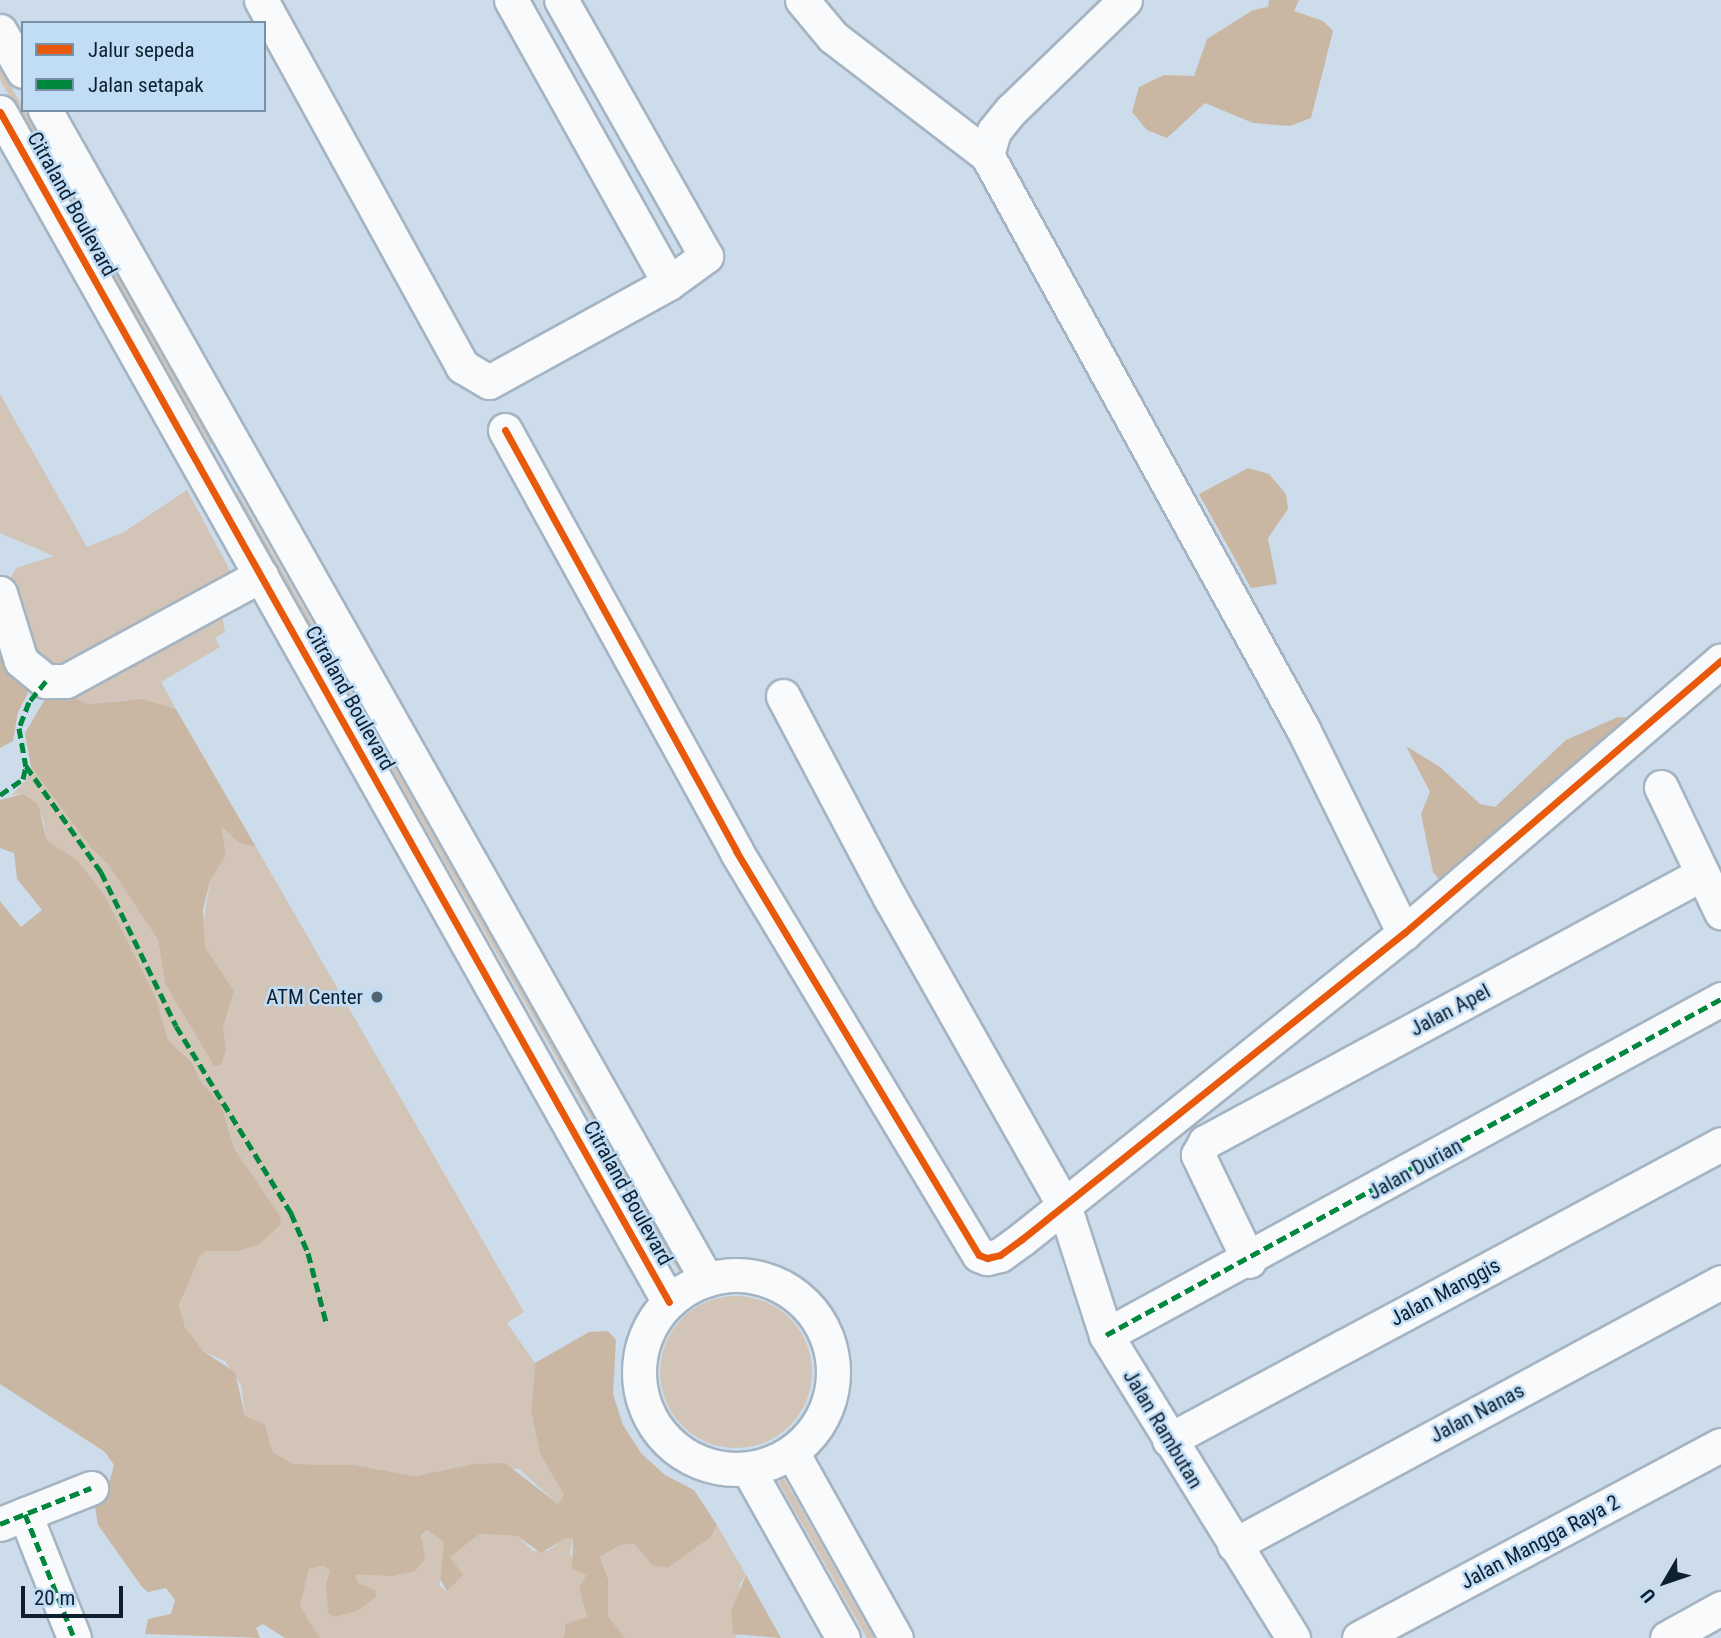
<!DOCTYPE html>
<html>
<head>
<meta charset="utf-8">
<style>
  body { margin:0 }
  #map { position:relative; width:1721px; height:1638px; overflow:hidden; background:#cddcea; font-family:"Roboto Condensed",sans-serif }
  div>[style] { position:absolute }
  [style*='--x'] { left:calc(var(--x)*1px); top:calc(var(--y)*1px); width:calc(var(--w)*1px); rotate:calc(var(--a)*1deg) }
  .green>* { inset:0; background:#d2c4b7 }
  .round { border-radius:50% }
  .forest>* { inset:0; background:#cab7a3 }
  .roads { filter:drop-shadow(2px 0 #a4b4c2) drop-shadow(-2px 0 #a4b4c2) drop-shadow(0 2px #a4b4c2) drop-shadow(0 -2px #a4b4c2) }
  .minor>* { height:33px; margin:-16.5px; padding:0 16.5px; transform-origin:16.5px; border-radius:16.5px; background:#f8fafc }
  .minor>.ring { margin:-16.5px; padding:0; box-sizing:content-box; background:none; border:33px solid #f8fafc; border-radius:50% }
  .quiet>* { height:5px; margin-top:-2.5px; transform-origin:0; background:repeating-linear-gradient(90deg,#00873e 0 10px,transparent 0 15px) }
  .cycleway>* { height:7px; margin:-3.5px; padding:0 3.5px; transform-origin:3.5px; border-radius:3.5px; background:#e8590c }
  .dots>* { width:19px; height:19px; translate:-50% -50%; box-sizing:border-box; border:4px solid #c1ddf6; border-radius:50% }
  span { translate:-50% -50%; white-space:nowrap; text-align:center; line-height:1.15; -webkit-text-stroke:5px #c1ddf6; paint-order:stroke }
  .street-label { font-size:21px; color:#0e202f }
  .poi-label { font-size:21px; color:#0e202f }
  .right { translate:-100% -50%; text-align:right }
  .legend { position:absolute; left:21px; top:21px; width:245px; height:91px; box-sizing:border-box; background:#c1ddf6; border:2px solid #7991a6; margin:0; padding:9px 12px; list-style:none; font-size:21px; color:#0e202f }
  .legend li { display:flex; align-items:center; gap:14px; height:35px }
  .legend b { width:35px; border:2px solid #7991a6 }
  .north { position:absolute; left:1630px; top:1547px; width:70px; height:70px; -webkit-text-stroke:5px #c1ddf6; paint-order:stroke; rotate:231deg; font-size:19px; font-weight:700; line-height:28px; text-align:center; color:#0e202f }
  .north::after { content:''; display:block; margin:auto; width:24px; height:32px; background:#0e202f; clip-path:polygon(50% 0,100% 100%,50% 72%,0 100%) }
  .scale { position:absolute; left:21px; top:1586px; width:102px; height:32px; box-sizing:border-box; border:4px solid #0e202f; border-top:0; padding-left:9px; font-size:21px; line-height:24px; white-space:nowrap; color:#0e202f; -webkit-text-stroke:5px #c1ddf6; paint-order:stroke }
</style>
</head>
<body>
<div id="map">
  <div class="green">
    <div style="clip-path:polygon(0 67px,212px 442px,211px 446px,0 80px)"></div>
    <div style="clip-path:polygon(0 394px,87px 547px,124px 532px,187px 490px,232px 574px,72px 673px,35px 662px,8px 583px,16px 568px,54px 556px,0 533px)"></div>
    <div style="clip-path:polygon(237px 491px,681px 1268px,679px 1272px,235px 495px)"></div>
    <div style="clip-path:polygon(221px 609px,225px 632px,215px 638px,220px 647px,161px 682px,176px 709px,126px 700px,88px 704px,72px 696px)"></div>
    <div style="clip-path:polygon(31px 767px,91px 848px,107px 863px,158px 940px,165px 984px,214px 1066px,226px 1050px,223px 1028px,234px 991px,205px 947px,202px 933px,210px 881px,226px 855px,221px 826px,239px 843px,256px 847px,524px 1312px,507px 1323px,535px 1363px,531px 1410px,540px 1454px,564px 1495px,558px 1504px,519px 1469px,474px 1464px,415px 1476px,354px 1465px,292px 1464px,272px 1451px,265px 1424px,245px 1416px,241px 1385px,225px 1361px,204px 1352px,185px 1327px,179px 1305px,200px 1256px,206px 1251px,238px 1251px,280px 1216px,234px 1148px,221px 1104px,201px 1082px,192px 1061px,168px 1040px,156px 998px,105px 896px,77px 861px,47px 841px,43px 818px,23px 794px,12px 795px,26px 780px)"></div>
    <div class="round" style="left:660px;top:1296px;width:152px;height:152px"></div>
    <div style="clip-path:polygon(781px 1478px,785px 1480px,874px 1638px,867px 1638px,779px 1483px)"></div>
    <div style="clip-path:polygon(717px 1525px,746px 1575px,740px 1584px,736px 1638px,625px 1638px,608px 1616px,608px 1579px,600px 1557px,620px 1545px,634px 1544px,653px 1566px,668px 1568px,711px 1537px)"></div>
    <div style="clip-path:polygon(427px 1530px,444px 1542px,440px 1579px,440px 1586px,447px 1591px,450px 1557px,480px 1534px,517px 1536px,533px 1551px,548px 1551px,566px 1537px,573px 1539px,570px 1554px,586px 1575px,579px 1588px,587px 1617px,563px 1631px,563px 1638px,320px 1638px,300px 1606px,309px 1569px,324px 1566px,331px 1570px,327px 1605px,358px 1583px,354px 1575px,392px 1576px)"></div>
  </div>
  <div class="forest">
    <div style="clip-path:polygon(1269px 0,1299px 0,1294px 11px,1323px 21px,1333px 31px,1311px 118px,1290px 126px,1253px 123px,1205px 103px,1167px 138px,1147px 130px,1132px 112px,1139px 87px,1164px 75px,1194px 76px,1207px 39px,1253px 10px,1268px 7px)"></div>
    <div style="clip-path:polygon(1248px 468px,1269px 474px,1286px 494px,1288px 509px,1268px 538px,1277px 584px,1251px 588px,1199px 494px)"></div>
    <div style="clip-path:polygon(0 614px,30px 689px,18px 712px,13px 741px,0 748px)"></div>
    <div style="clip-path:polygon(48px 694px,72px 696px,88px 704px,142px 699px,176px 709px,256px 847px,239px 843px,221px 826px,226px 855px,210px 881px,203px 910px,205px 947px,234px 991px,223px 1028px,226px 1050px,221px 1065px,214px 1066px,165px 984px,158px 940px,107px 863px,91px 848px,31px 767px,25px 733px)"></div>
    <div style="clip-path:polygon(1618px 717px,1633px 718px,1444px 885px,1433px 872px,1421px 814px,1430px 792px,1406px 746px,1440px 767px,1480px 804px,1495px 807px,1566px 740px)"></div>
    <div style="clip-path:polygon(23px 794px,38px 804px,47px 841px,77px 860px,105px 896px,156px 998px,168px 1040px,192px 1062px,201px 1082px,221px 1104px,234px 1148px,280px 1216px,281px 1224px,260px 1244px,238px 1251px,206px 1251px,200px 1256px,179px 1305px,185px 1327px,204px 1352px,235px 1372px,245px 1416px,265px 1424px,272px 1451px,292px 1464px,354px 1465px,415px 1476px,474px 1464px,505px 1463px,558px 1504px,564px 1495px,540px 1454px,531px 1410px,535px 1363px,589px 1332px,608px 1331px,616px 1340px,613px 1394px,623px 1425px,641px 1453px,665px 1475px,694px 1490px,717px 1525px,711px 1537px,668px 1568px,653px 1566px,634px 1544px,620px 1545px,600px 1557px,608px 1579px,608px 1616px,625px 1638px,563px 1638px,566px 1624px,587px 1617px,579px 1588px,586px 1575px,572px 1569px,573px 1539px,566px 1538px,541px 1553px,517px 1536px,480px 1534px,450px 1557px,463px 1575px,447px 1591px,440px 1579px,444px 1542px,427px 1530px,421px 1536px,425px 1559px,415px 1571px,392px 1576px,355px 1575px,358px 1583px,375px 1590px,376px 1597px,357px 1611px,334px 1617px,328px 1612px,326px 1584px,330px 1570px,324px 1566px,309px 1569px,300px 1606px,320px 1638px,285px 1638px,263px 1624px,256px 1628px,260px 1638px,145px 1634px,148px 1619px,171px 1614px,175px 1600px,166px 1588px,148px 1592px,142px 1587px,98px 1525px,93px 1494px,110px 1480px,114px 1465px,105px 1452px,0 1384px,0 901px,21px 927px,42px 910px,17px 879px,14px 853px,0 848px,0 800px)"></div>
    <div style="clip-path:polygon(746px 1575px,781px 1638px,733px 1634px,731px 1612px)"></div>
  </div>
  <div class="roads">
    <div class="minor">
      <div style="--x:261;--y:0;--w:418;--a:61.2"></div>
      <div style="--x:462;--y:366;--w:31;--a:31"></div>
      <div style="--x:489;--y:382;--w:205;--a:-28.8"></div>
      <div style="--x:669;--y:283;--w:46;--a:-36.1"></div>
      <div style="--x:706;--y:256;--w:294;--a:-119.5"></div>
      <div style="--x:511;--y:0;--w:324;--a:60.8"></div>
      <div style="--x:802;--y:0;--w:48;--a:50"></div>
      <div style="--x:833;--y:37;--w:194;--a:37.5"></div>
      <div style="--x:1125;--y:0;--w:158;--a:136"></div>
      <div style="--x:1011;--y:110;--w:27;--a:129"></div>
      <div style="--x:994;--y:131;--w:25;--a:106"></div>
      <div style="--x:987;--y:155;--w:655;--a:61.17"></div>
      <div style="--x:1303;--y:729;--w:228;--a:63.7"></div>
      <div style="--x:0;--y:31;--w:46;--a:60.1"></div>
      <div style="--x:45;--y:110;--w:1344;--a:60.5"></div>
      <div style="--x:0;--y:112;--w:1365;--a:60.66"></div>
      <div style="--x:505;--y:430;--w:480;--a:61.2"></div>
      <div style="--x:736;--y:851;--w:471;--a:59"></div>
      <div style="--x:979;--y:1255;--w:9;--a:21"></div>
      <div style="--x:987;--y:1258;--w:13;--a:-13"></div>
      <div style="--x:1000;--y:1255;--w:27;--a:-36"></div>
      <div style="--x:1022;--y:1239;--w:489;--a:-38.7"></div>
      <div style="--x:1404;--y:933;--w:418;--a:-40.7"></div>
      <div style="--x:0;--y:593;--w:71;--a:72.8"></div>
      <div style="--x:21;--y:661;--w:32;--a:39"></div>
      <div style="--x:46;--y:681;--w:20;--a:0"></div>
      <div style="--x:66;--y:681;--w:222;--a:-28.5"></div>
      <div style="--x:783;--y:696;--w:229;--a:62.1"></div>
      <div style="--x:890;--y:898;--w:353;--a:60.5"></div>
      <div style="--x:1064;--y:1205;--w:137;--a:72.1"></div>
      <div style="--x:1106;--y:1335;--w:356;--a:58.3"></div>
      <div style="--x:1661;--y:787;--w:139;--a:64.4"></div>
      <div style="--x:1249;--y:1261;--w:118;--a:-115.7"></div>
      <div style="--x:1198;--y:1155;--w:15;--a:-62"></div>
      <div style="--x:1205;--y:1142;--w:565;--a:-28.34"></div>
      <div class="ring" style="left:639px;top:1275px;width:161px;height:161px"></div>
      <div style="--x:1106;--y:1335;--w:701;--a:-28.65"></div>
      <div style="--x:1169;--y:1440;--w:626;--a:-28.2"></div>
      <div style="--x:792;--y:1452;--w:213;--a:60.8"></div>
      <div style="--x:748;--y:1469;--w:194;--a:60.7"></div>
      <div style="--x:25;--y:1514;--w:133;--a:68.4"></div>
      <div style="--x:0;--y:1524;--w:98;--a:-21.6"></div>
      <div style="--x:1234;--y:1545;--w:553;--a:-28.37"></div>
      <div style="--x:1359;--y:1638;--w:410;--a:-28.1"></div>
      <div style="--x:1667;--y:1638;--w:62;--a:-29.1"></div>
    </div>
  </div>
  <div class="quiet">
    <div style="--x:46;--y:681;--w:27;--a:129"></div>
    <div style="--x:29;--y:702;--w:28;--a:111"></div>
    <div style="--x:19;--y:728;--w:39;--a:80"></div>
    <div style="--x:26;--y:766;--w:130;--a:54.7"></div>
    <div style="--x:101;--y:872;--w:171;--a:64"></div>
    <div style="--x:176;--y:1026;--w:220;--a:58.4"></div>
    <div style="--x:291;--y:1213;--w:43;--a:67"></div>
    <div style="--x:308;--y:1253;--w:71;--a:75.4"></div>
    <div style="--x:0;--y:795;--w:28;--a:-35"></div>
    <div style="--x:23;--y:779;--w:13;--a:-77"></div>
    <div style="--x:1106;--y:1335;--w:701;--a:-28.65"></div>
    <div style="--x:25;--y:1514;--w:133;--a:68.4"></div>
    <div style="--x:0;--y:1524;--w:98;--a:-21.6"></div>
  </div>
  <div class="cycleway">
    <div style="--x:0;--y:112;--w:1365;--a:60.66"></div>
    <div style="--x:505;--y:430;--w:480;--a:61.2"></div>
    <div style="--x:736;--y:851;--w:471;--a:59"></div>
    <div style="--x:979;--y:1255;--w:9;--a:21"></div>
    <div style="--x:987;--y:1258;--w:13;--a:-13"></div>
    <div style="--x:1000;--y:1255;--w:27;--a:-36"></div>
    <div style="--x:1022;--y:1239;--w:489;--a:-38.7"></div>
    <div style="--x:1404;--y:933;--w:418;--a:-40.7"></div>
  </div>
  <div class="dots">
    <div style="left:377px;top:997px;background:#516270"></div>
  </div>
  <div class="street-label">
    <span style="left:72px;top:204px;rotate:61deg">Citraland Boulevard</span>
    <span style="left:350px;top:698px;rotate:61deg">Citraland Boulevard</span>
    <span style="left:1450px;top:1010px;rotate:-28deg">Jalan Apel</span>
    <span style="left:1415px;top:1169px;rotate:-29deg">Jalan Durian</span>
    <span style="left:628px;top:1193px;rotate:61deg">Citraland Boulevard</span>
    <span style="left:1445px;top:1292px;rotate:-28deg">Jalan Manggis</span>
    <span style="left:1477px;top:1413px;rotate:-28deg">Jalan Nanas</span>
    <span style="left:1163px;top:1429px;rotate:59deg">Jalan Rambutan</span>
    <span style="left:1540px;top:1542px;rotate:-28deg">Jalan Mangga Raya 2</span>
  </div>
  <div class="poi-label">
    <span class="right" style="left:363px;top:997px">ATM Center</span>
  </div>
  <ul class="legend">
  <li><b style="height:9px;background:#e8590c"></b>Jalur sepeda</li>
  <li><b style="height:9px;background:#00873e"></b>Jalan setapak</li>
  </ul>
  <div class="north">U</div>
  <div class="scale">20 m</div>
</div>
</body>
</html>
